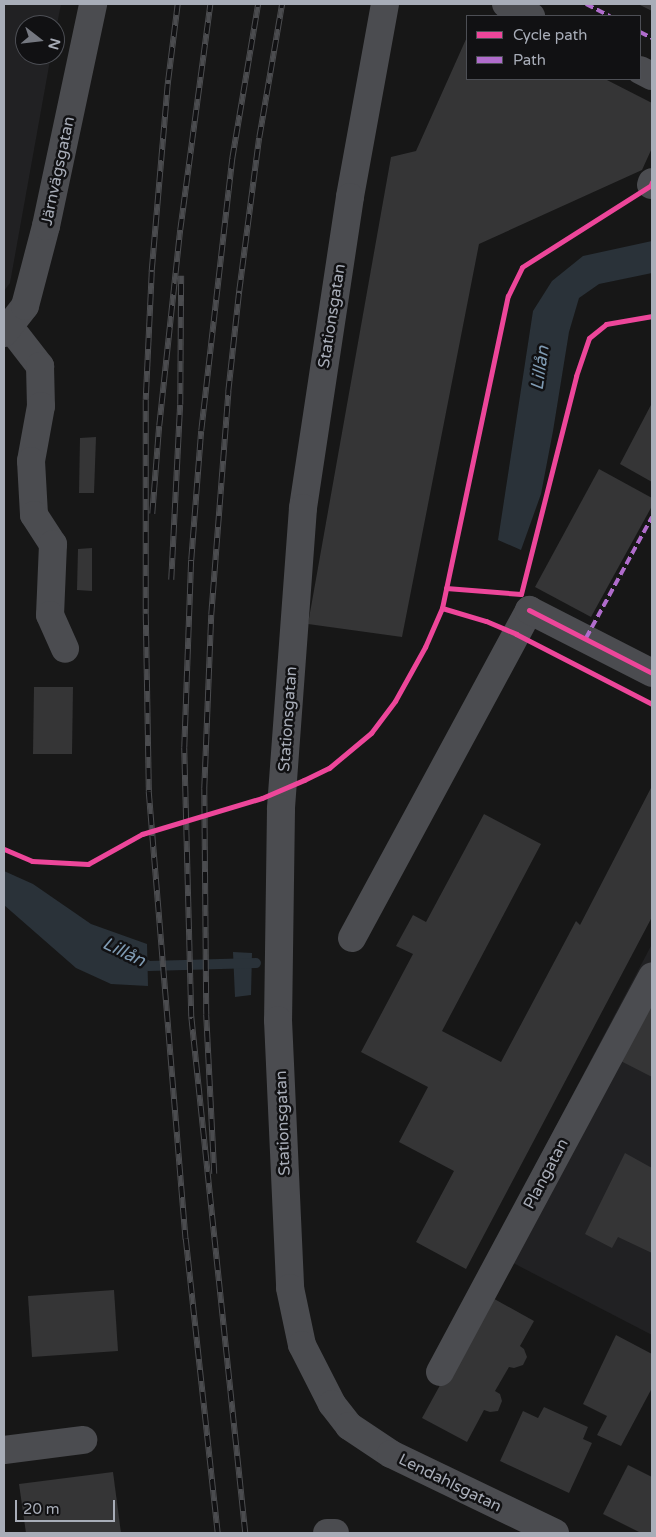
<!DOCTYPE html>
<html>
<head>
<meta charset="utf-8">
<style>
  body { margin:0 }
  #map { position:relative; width:656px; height:1537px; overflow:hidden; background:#171717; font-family:"Varela Round",sans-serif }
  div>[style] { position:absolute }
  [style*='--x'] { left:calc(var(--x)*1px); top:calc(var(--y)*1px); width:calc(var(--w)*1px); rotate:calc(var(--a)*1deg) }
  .built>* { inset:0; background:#212123 }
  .water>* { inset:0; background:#2a3239 }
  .stream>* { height:10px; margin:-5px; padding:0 5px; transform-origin:5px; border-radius:5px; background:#2a3239 }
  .building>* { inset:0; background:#353536 }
  .minor>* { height:28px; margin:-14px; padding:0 14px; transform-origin:14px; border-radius:14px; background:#4b4c50 }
  .rail>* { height:5.5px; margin-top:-2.75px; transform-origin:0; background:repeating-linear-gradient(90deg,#111113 0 11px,#4b4c4f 0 22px); box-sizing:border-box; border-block:1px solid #4b4c4f }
  .quiet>* { height:4px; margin-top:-2px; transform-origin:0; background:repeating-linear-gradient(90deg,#b06ccc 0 8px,transparent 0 12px) }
  .cycleway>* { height:5px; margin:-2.5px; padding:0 2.5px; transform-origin:2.5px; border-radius:2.5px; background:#ed469a }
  span { translate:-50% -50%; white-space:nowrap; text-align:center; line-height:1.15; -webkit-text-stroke:5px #111113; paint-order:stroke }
  .street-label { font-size:16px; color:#a8adb8 }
  .water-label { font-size:18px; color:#7f9bb3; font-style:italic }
  .frame { position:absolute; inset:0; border:5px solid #a8adb8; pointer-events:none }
  .legend { position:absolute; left:466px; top:15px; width:175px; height:65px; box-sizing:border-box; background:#111113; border:1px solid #4d4f55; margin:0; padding:6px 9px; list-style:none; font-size:15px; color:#a8adb8 }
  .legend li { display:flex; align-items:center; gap:10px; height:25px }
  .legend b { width:25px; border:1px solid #4d4f55 }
  .north { position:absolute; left:15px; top:15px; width:50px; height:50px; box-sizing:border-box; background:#111113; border:1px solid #4d4f55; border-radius:50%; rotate:106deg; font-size:14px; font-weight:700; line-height:20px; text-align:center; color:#a8adb8 }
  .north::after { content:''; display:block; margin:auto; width:18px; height:22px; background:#757880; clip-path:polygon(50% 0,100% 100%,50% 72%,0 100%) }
  .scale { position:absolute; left:15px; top:1500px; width:100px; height:22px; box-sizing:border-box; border:2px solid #a8adb8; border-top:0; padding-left:6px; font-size:15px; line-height:18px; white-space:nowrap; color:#a8adb8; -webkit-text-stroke:4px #111113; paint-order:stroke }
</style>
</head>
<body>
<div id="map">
  <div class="built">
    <div style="clip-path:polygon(4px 4px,61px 4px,55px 35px,55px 25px,25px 25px,25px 55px,51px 55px,10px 283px,4px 291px)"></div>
    <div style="clip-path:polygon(652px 944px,652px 1335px,490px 1251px)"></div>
  </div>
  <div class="water">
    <div style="clip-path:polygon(652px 241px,652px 273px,599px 284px,579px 298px,569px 332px,553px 431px,541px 494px,521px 550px,498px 540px,533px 311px,552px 281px,583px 256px)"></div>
    <div style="clip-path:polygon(4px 871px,33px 884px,91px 924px,147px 944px,148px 986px,111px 984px,76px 968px,4px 905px)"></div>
    <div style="clip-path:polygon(233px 952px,252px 953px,251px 995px,235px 997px)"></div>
  </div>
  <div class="stream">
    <div style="--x:136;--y:959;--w:15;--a:28"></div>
    <div style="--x:149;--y:966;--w:107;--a:-1.6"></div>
  </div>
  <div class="building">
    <div style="clip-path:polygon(638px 4px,652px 4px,652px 11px)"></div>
    <div style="clip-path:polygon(467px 37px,467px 79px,605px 79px,652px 103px,652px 148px,642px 170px,479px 244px,402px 637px,308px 624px,391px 157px,416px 151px)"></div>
    <div style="clip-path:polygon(652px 403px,652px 482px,620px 464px)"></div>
    <div style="clip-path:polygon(96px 437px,94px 493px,79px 493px,80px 438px)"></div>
    <div style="clip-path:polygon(599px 469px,652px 498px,652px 506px,591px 617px,535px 587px)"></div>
    <div style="clip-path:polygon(92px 548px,92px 591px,77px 590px,78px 549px)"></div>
    <div style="clip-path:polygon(34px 687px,73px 687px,72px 754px,33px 754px)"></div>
    <div style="clip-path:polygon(652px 786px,652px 917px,466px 1269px,416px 1242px,454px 1171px,399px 1142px,428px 1087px,361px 1052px,413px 954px,396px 946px,413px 915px,426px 922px,484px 814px,541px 844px,442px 1031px,501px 1062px,576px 921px,580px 925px)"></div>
    <div style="clip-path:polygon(652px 981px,652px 1077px,613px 1057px)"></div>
    <div style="clip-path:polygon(625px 1153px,652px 1168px,652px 1253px,618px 1237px,612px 1248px,585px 1234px)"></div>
    <div style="clip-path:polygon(114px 1290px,118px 1351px,32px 1357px,28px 1296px)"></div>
    <div style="clip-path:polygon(489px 1296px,534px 1321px,520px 1346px,524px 1349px,527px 1357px,523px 1365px,514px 1368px,509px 1367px,495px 1391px,500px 1394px,502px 1401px,498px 1411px,490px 1412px,484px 1410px,467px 1442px,422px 1418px)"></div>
    <div style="clip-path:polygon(616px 1335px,652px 1354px,652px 1388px,621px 1446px,597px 1435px,607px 1416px,583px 1404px)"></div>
    <div style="clip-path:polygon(544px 1407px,588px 1427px,583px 1439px,592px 1443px,569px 1493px,500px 1461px,523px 1411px,538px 1418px)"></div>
    <div style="clip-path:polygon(628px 1465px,652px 1477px,652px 1533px,641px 1533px,603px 1514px)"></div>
    <div style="clip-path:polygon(113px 1472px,121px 1533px,26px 1533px,19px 1484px)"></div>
  </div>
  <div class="minor">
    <div style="--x:385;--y:4;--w:196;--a:100.3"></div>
    <div style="--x:350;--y:197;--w:315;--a:98.6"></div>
    <div style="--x:303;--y:508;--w:302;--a:94.2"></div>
    <div style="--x:281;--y:809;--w:211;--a:90.8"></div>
    <div style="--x:278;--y:1020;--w:268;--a:87.4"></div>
    <div style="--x:290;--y:1288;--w:58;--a:78.1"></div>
    <div style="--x:302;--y:1345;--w:66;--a:63"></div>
    <div style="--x:332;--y:1404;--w:28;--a:52"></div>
    <div style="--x:349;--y:1426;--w:50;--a:33.7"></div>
    <div style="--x:391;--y:1454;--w:182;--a:25.7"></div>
    <div style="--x:506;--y:4;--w:28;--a:26"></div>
    <div style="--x:640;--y:70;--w:13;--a:27"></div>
    <div style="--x:651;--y:185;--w:3;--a:-72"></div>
    <div style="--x:9;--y:326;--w:51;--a:52.2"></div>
    <div style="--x:40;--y:366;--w:40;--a:88.6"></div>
    <div style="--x:41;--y:406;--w:56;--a:100.3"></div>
    <div style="--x:31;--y:461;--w:54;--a:86.8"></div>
    <div style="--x:34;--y:515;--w:35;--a:57"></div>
    <div style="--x:53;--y:544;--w:71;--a:92.4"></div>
    <div style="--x:50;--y:615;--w:37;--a:66"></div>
    <div style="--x:4;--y:333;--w:34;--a:-52"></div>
    <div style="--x:25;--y:306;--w:83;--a:-75.3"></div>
    <div style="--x:46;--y:226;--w:227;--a:-78"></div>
    <div style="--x:352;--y:938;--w:373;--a:-61.6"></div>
    <div style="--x:529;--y:610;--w:138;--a:27.1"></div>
    <div style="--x:440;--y:1372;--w:449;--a:-61.8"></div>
    <div style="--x:4;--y:1450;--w:80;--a:-7.2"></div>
    <div style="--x:327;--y:1533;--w:8;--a:0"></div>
  </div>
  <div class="rail">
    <div style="--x:178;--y:4;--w:81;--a:97.1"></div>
    <div style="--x:168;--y:84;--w:189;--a:94.9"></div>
    <div style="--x:152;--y:272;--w:128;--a:92.7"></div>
    <div style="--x:146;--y:400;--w:214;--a:90"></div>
    <div style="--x:146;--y:614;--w:178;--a:89"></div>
    <div style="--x:149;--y:792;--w:449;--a:85.3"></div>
    <div style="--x:186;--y:1239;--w:296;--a:83.8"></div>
    <div style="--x:152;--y:514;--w:88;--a:-85.5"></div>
    <div style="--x:159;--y:426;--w:197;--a:-83.9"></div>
    <div style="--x:180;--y:230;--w:228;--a:-82.4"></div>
    <div style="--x:171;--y:580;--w:175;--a:-87.1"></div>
    <div style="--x:180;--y:405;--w:129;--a:-89.6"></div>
    <div style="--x:214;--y:1174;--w:159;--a:-92.9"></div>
    <div style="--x:206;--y:1015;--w:226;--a:-90.5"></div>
    <div style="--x:204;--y:789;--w:174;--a:-87.7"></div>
    <div style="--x:211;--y:615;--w:224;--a:-85.6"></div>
    <div style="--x:228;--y:392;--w:102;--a:-83.8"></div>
    <div style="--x:239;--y:291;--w:154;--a:-82.6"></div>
    <div style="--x:259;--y:138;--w:136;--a:-80.3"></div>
    <div style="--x:245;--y:1533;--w:519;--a:-95.97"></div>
    <div style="--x:191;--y:1017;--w:269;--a:-91.5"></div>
    <div style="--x:184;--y:748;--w:188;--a:-87.9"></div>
    <div style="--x:191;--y:560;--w:129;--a:-85.6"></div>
    <div style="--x:201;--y:431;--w:274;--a:-83.5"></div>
    <div style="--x:232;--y:159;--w:157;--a:-80.5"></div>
  </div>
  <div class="quiet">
    <div style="--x:586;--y:4;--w:27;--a:27"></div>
    <div style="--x:640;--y:32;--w:13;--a:27"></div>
    <div style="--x:586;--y:638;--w:138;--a:-61.4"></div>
  </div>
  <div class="cycleway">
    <div style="--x:446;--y:588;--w:75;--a:4.6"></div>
    <div style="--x:521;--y:594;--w:225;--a:-75.8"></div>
    <div style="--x:576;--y:376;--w:40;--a:-71.1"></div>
    <div style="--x:589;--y:338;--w:22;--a:-39"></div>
    <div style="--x:606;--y:324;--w:47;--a:-9.9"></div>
    <div style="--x:442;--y:608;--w:46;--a:16.5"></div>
    <div style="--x:486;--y:621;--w:33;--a:23"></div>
    <div style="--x:516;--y:634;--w:153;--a:27.2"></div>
    <div style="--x:529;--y:610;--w:138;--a:27.1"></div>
    <div style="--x:4;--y:849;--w:30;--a:23"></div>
    <div style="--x:32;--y:861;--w:56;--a:3.1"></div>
    <div style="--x:88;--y:864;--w:62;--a:-29.1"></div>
    <div style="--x:142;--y:834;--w:125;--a:-16.7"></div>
    <div style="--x:262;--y:798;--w:46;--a:-23.2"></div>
    <div style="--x:304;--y:780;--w:28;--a:-26"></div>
    <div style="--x:329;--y:768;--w:55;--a:-39.8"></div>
    <div style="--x:371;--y:733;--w:40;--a:-53"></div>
    <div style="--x:395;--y:701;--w:62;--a:-60.9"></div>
    <div style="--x:425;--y:647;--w:43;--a:-66.4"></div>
    <div style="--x:442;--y:608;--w:319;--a:-78.1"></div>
    <div style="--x:508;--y:296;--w:32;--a:-64"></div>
    <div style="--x:522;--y:267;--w:153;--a:-32.4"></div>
    <div style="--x:651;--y:185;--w:3;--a:-72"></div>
  </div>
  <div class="street-label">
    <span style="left:58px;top:171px;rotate:-78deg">Järnvägsgatan</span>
    <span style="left:332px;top:316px;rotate:-81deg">Stationsgatan</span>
    <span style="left:288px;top:719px;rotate:-86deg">Stationsgatan</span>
    <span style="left:283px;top:1123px;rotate:-92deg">Stationsgatan</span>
    <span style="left:546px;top:1174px;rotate:-62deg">Plangatan</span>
    <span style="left:450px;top:1483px;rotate:26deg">Lendahlsgatan</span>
  </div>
  <div class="water-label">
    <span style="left:540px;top:368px;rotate:-82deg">Lillån</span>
    <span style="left:124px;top:952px;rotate:26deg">Lillån</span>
  </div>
  <div class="frame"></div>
  <ul class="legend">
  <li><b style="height:6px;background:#ed469a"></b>Cycle path</li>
  <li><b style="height:6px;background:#b06ccc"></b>Path</li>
  </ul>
  <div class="north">N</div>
  <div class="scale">20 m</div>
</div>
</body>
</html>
